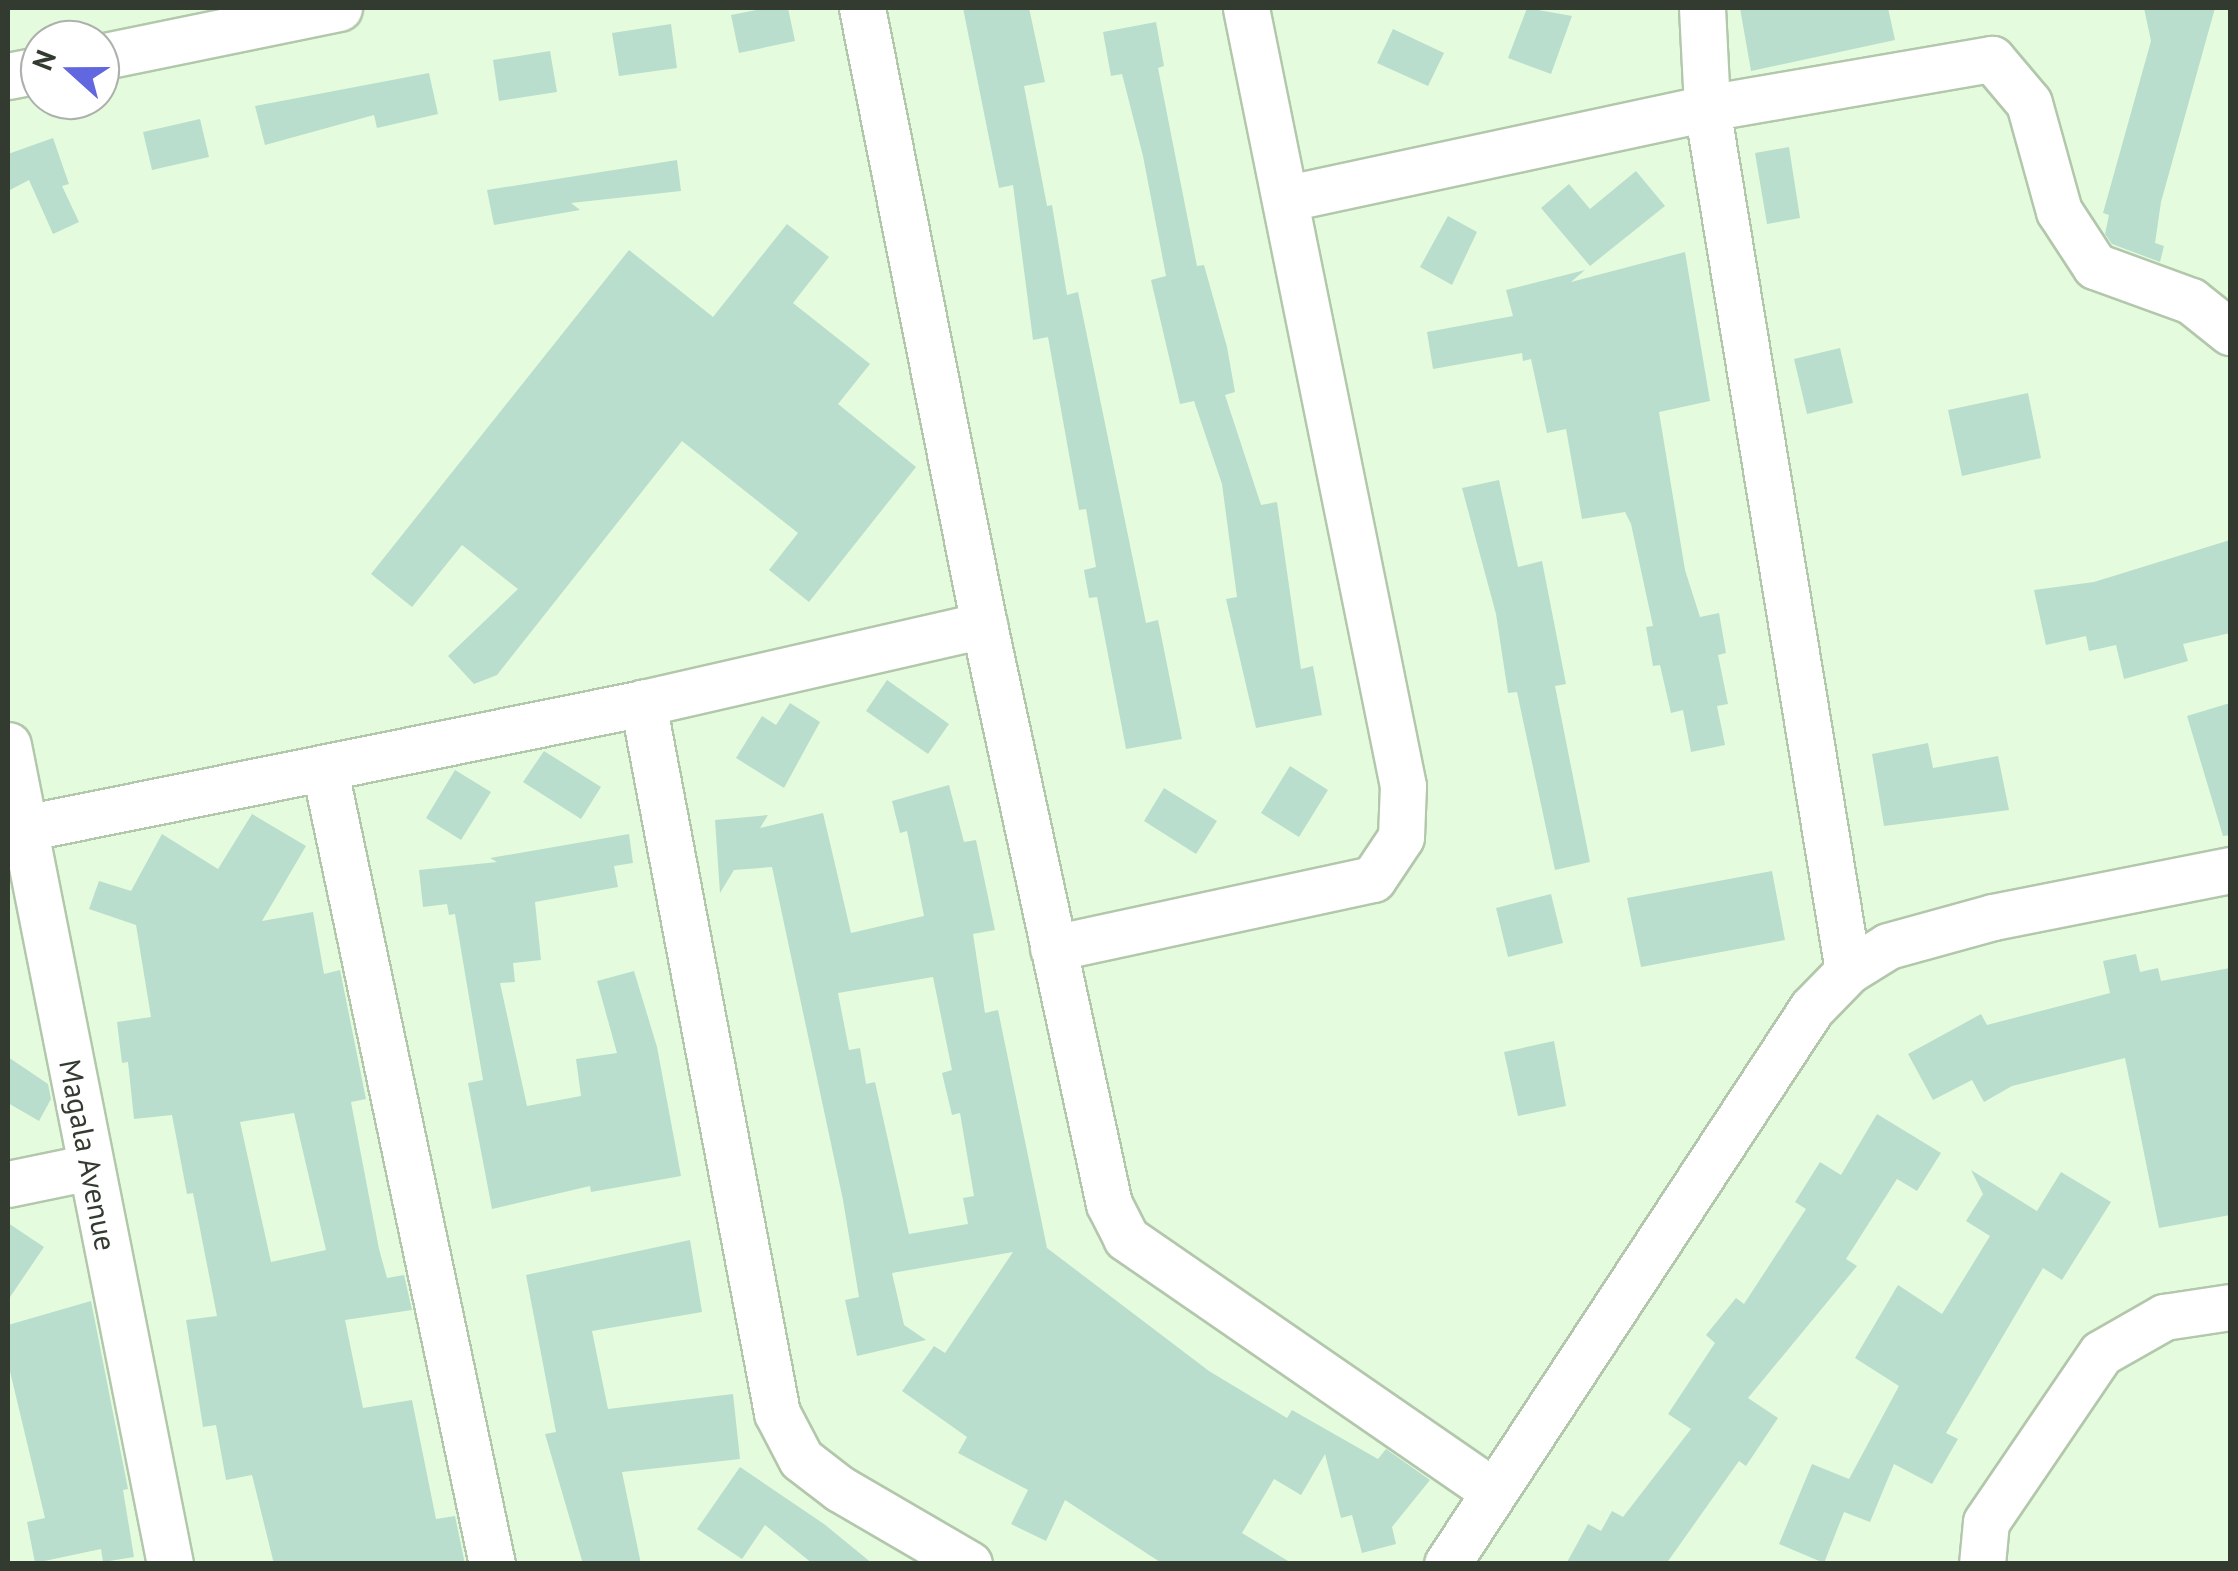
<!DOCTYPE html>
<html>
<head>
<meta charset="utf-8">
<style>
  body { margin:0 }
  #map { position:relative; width:2238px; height:1571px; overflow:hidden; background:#e5fbdd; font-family:"PT Sans",sans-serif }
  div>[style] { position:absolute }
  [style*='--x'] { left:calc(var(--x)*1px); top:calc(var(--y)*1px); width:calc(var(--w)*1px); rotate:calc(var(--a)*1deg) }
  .building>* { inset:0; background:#b9decd }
  .roads { filter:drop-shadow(2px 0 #b2c7ab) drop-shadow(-2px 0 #b2c7ab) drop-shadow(0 2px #b2c7ab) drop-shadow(0 -2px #b2c7ab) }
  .minor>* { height:45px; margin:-22.5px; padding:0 22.5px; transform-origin:22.5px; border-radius:22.5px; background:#fff }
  span { translate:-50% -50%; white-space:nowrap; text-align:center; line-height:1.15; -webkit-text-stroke:8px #fff; paint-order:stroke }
  .street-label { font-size:30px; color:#333b30 }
  .frame { position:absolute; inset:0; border:10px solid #333b30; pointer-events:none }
  .north { position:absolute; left:20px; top:20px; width:100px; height:100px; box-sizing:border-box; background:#fff; border:2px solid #adb1ac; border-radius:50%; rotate:291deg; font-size:28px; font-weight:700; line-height:40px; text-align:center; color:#333b30 }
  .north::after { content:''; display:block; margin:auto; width:35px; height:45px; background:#6067df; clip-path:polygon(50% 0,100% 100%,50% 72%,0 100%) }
</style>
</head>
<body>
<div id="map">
  <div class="building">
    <div style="clip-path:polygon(766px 8px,788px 8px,795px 41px,739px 53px,731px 15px)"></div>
    <div style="clip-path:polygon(963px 8px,1029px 8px,1045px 82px,1024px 86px,1047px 206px,1052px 205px,1067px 295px,1078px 292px,1146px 623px,1158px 620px,1182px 739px,1126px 749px,1097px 597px,1089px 598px,1084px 570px,1096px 567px,1086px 509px,1079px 510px,1048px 337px,1033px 340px,1013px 185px,999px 188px)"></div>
    <div style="clip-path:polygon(1527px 8px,1572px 16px,1551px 74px,1508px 58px)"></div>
    <div style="clip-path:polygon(1740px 8px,1888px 8px,1895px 40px,1751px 71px)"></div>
    <div style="clip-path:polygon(2144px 8px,2215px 8px,2161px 202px,2155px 243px,2164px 246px,2160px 262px,2112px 244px,2105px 234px,2109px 215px,2103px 213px,2151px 41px)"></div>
    <div style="clip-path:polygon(1156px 22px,1164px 66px,1158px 68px,1197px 266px,1204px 265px,1227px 347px,1235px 392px,1225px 395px,1261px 505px,1277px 502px,1301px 669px,1313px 666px,1322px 715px,1256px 728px,1226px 599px,1237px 597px,1222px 484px,1194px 401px,1180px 404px,1151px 280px,1166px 276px,1143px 156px,1122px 74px,1111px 76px,1103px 32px)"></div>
    <div style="clip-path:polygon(671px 24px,677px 68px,619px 76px,612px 33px)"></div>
    <div style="clip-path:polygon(1393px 29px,1444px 53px,1428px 86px,1377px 63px)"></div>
    <div style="clip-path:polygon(550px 51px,557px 92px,499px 101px,493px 60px)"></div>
    <div style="clip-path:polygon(429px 73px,438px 114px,377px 128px,374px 115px,265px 145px,255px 106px)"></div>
    <div style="clip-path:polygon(200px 119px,209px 157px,152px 170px,143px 132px)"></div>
    <div style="clip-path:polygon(53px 138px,69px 184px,62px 186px,79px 222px,53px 234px,29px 180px,8px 191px,8px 154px)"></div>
    <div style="clip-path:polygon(1789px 147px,1800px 218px,1767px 224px,1755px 153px)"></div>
    <div style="clip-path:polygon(677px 160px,681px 191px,571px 203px,580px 210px,494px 225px,487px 190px)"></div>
    <div style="clip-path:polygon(1636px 171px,1665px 206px,1590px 266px,1541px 208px,1569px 184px,1590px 209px)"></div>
    <div style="clip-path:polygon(1448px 216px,1477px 232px,1452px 285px,1420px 267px)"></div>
    <div style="clip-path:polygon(787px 224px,829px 257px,793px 303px,870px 364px,838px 404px,916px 467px,809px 602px,769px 570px,798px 533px,682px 441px,497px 675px,474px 684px,448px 656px,518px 589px,462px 545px,412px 607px,371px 574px,629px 250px,713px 317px)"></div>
    <div style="clip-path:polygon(1685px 252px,1710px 401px,1659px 412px,1685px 570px,1700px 617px,1719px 613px,1726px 653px,1718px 655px,1728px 704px,1717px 706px,1725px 745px,1691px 752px,1683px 710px,1671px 713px,1660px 665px,1653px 666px,1646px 627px,1653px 626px,1631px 524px,1625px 512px,1582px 519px,1566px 429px,1547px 433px,1531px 359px,1523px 361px,1522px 353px,1433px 369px,1427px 332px,1513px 316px,1506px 290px,1585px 270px,1571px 282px)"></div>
    <div style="clip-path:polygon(1840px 348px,1853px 403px,1807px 414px,1794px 359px)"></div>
    <div style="clip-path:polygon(2028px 393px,2041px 458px,1962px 476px,1948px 410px)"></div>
    <div style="clip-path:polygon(1499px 480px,1518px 567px,1542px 561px,1566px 684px,1555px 686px,1590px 862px,1555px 870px,1517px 692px,1508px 693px,1496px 614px,1462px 488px)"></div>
    <div style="clip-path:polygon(2230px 540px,2230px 633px,2183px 644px,2188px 661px,2124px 679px,2116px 645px,2089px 651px,2086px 636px,2046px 645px,2034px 590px,2094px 582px)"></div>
    <div style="clip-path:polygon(887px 680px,949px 724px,928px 754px,866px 711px)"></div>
    <div style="clip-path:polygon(790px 703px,820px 722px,784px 788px,736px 758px,762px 716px,776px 725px)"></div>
    <div style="clip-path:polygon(2230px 703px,2230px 835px,2223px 836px,2187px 716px)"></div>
    <div style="clip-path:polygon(1928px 743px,1933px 768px,1998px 756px,2009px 810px,1884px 826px,1872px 754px)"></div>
    <div style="clip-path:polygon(544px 751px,601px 787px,581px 819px,523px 782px)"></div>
    <div style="clip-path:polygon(1290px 766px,1328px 790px,1299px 837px,1261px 813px)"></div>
    <div style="clip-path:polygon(455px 770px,491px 792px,461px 840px,426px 818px)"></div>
    <div style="clip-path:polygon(evenodd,949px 785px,964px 842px,976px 840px,995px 930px,973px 934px,985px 1013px,998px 1010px,1047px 1248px,1209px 1371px,1287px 1418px,1292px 1410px,1378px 1459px,1386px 1449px,1430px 1480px,1392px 1527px,1396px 1544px,1362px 1553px,1352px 1515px,1341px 1518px,1325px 1454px,1301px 1495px,1274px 1479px,1242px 1533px,1293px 1564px,1163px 1564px,1065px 1500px,1046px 1541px,1011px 1524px,1028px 1490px,958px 1453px,967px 1437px,902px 1391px,934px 1346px,945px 1353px,1013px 1252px,892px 1273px,904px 1325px,926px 1340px,857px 1356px,845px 1300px,859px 1297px,843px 1200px,772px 867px,734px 870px,720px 893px,715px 820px,768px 815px,760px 828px,823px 813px,851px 933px,924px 916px,907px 831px,900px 833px,892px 801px,949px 785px,933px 977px,952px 1070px,942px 1073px,952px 1115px,960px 1113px,974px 1196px,963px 1198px,968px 1224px,909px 1234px,875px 1082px,866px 1084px,860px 1048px,849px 1050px,838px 993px,933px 977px)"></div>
    <div style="clip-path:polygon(1164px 788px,1217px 821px,1196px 854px,1144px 821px)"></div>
    <div style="clip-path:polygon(evenodd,252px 814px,306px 846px,262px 921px,313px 912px,324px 974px,340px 970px,366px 1099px,351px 1102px,379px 1249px,387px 1278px,404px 1275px,412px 1310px,345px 1320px,363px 1408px,412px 1400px,436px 1519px,455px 1516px,465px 1564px,274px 1564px,252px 1475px,226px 1480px,216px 1425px,203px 1427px,186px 1320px,217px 1316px,193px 1193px,187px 1194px,172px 1115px,134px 1119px,128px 1062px,122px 1063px,117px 1022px,151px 1017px,136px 925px,89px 909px,99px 881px,131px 891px,162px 834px,218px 869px,252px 814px,294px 1113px,326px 1250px,271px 1262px,240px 1122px,294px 1113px)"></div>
    <div style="clip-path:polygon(629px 834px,633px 863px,614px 866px,618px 887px,535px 902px,541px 960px,513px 963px,515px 982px,500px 983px,527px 1106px,581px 1096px,576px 1059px,617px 1053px,597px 981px,634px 971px,657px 1047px,681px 1176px,591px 1192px,590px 1186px,492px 1209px,468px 1083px,483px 1080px,455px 914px,449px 915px,447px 904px,423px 907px,419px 870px,497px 862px,490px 858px)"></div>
    <div style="clip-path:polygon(1772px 871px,1785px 940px,1641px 967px,1627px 898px)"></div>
    <div style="clip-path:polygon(1551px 894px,1563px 943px,1508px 957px,1496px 908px)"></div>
    <div style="clip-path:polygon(2136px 954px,2140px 972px,2158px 968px,2161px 981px,2230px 968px,2230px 1215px,2159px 1228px,2125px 1058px,2012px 1086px,1984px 1102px,1972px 1080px,1933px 1100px,1908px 1054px,1981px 1014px,1987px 1025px,2110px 993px,2103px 961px)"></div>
    <div style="clip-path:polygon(1554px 1041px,1566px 1106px,1518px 1116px,1504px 1052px)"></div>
    <div style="clip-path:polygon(8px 1057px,48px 1084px,51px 1099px,39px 1121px,8px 1103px)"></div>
    <div style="clip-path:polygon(1877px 1114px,1941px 1153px,1917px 1191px,1897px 1179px,1846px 1259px,1857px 1266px,1748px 1398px,1778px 1418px,1746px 1466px,1739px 1461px,1666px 1564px,1566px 1564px,1588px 1524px,1601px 1531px,1612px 1511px,1623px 1517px,1691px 1429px,1668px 1414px,1715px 1343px,1706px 1335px,1736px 1298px,1744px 1304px,1806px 1209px,1795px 1202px,1820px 1162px,1841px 1175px)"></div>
    <div style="clip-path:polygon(1971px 1170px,2037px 1211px,2061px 1172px,2111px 1202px,2062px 1280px,2043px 1268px,1946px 1433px,1958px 1439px,1932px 1484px,1894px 1464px,1870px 1522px,1844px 1512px,1824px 1563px,1779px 1544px,1812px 1464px,1849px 1479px,1899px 1386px,1855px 1358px,1898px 1285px,1942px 1314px,1990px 1236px,1966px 1221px,1983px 1194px)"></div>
    <div style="clip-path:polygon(8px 1223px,44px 1247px,8px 1300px)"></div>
    <div style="clip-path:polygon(690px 1240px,702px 1312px,592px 1331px,608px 1409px,733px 1394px,740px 1459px,622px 1472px,641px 1564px,583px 1564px,545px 1434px,556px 1432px,526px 1275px)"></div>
    <div style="clip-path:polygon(91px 1301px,128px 1489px,123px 1490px,134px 1557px,103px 1562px,101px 1549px,35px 1563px,27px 1522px,45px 1518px,8px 1363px,8px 1325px)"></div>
    <div style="clip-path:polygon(740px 1467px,824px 1524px,873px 1564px,813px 1564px,765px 1525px,742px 1559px,697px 1529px)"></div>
  </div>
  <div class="roads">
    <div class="minor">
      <div style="--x:862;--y:8;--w:629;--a:78.82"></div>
      <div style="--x:984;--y:625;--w:592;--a:77.82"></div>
      <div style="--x:1109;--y:1204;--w:38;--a:63"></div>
      <div style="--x:1126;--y:1238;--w:447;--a:34.6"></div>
      <div style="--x:1702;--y:8;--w:100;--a:87.1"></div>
      <div style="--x:1707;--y:108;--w:874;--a:80.72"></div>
      <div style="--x:100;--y:57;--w:244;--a:-11.6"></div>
      <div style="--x:8;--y:76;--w:33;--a:-11"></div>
      <div style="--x:1288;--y:198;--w:429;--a:-12.1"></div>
      <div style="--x:1707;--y:108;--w:289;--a:-9.8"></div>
      <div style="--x:1992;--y:59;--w:57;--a:49.9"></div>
      <div style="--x:2029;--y:103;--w:112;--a:74.5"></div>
      <div style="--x:2059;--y:211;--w:66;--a:56.8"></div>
      <div style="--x:2095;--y:266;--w:102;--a:20"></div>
      <div style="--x:2191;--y:301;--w:50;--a:38.5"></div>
      <div style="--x:8;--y:745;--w:835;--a:78.81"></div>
      <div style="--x:325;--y:771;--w:810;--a:78.11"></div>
      <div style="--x:25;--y:828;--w:631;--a:-11.43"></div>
      <div style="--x:1053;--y:948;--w:327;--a:-12.2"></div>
      <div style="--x:1373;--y:879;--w:50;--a:-56.3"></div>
      <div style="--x:1401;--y:837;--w:51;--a:-87.8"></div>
      <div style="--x:1403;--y:786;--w:794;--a:-101.41"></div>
      <div style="--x:8;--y:1184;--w:84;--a:-11.7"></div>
      <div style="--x:969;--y:1564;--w:149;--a:-149.8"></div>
      <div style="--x:840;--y:1489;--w:49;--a:-142.4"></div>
      <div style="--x:801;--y:1459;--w:52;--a:-117.6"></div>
      <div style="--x:777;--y:1413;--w:723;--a:-100.69"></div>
      <div style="--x:643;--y:703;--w:350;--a:-12.9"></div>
      <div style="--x:1447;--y:1564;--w:665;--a:-56.72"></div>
      <div style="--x:1812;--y:1008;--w:52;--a:-45.8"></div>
      <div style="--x:1848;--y:971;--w:47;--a:-32"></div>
      <div style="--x:1888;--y:946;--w:109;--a:-15.4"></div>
      <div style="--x:1993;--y:917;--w:242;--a:-11.2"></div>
      <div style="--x:1982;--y:1564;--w:42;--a:-84.6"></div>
      <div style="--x:1986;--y:1522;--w:204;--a:-55.8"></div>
      <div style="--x:2101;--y:1353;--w:73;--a:-29.7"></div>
      <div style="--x:2164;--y:1317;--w:67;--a:-8.6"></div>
    </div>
  </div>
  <div class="street-label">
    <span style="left:88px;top:1155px;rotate:79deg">Magala Avenue</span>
  </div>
  <div class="frame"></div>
  <div class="north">N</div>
</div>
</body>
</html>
